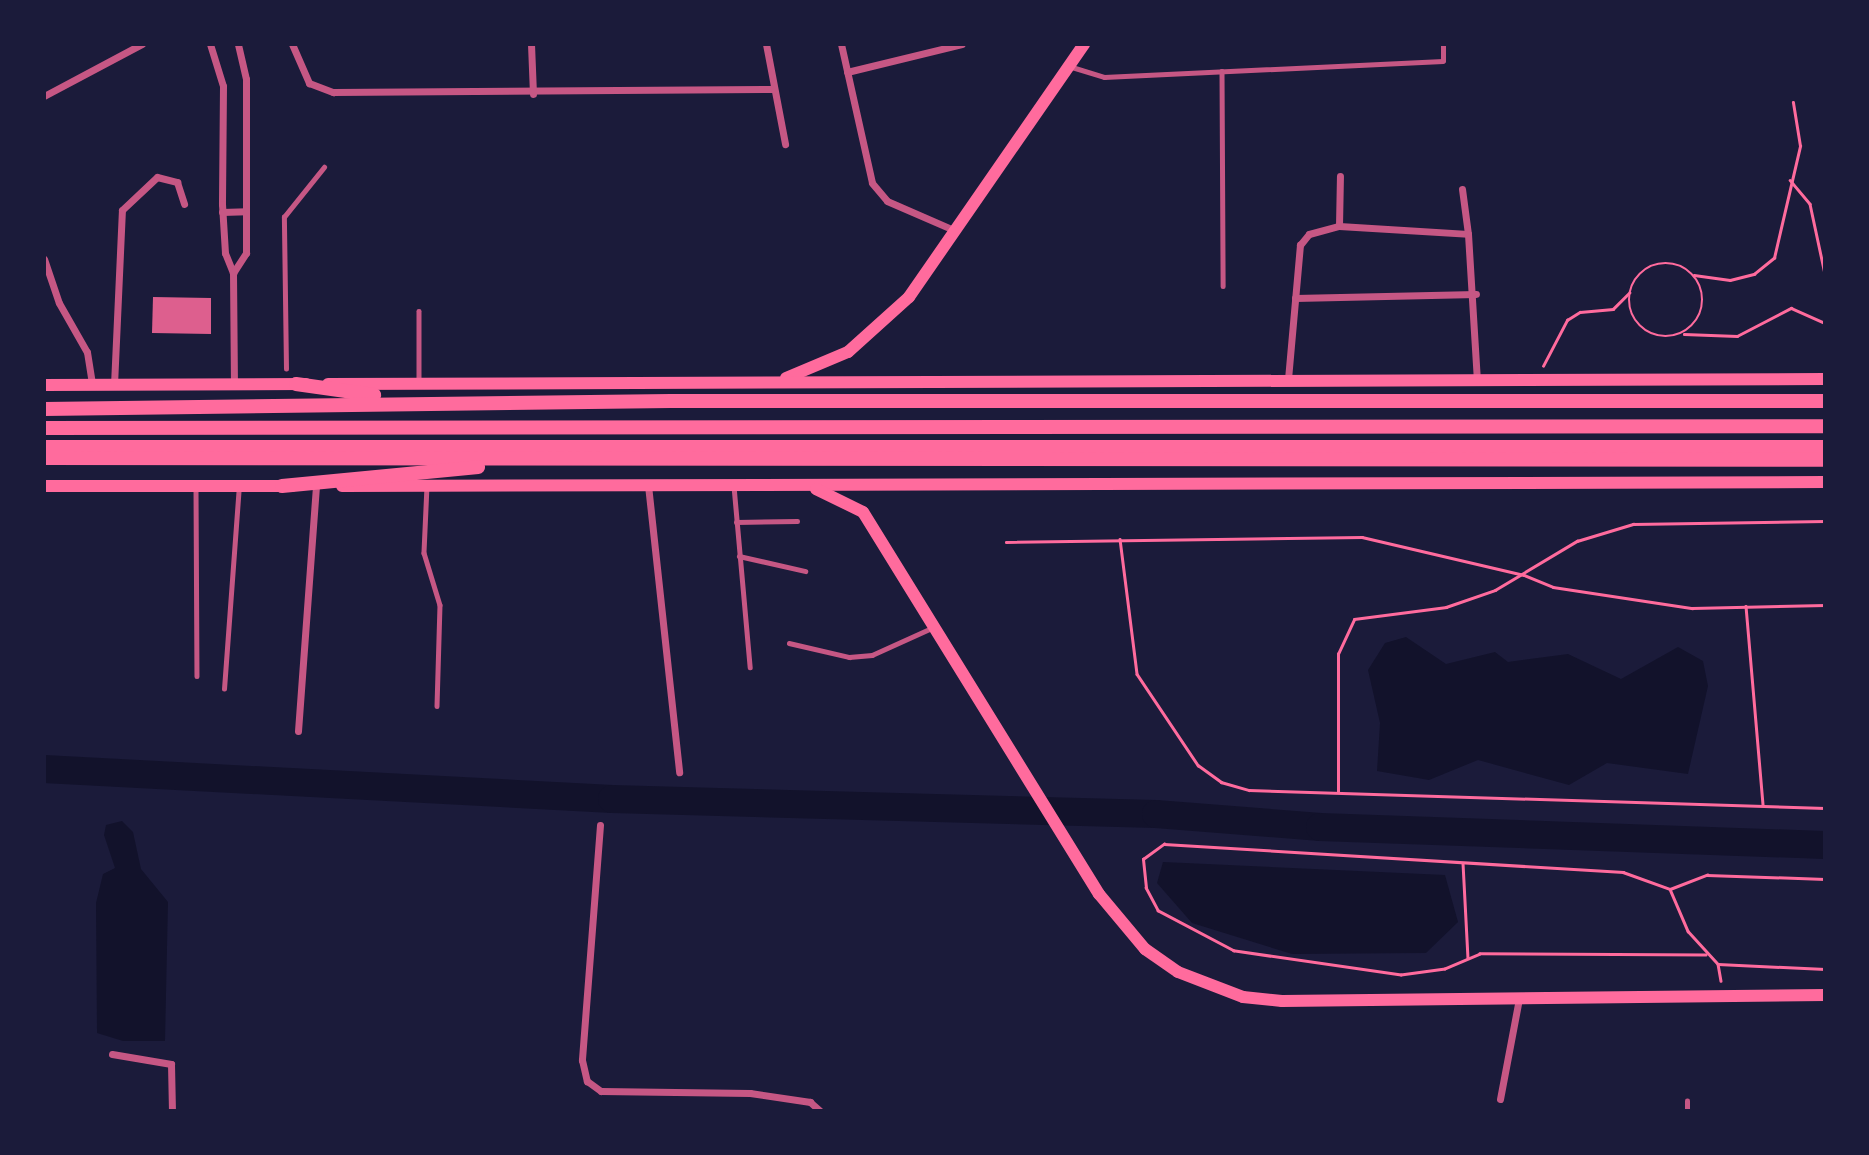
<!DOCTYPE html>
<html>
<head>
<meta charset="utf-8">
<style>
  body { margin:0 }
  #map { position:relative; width:1869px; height:1155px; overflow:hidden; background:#1b1b3a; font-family:Karla,sans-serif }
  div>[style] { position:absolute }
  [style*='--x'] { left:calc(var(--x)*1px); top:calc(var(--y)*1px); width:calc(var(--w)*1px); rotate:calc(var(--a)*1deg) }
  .water>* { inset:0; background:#12122b }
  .river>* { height:28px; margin:-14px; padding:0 14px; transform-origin:14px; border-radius:14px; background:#12122b }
  .building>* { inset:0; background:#dd5f8e }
  .path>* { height:2.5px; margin:-1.25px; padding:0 1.25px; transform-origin:1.25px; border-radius:1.25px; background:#ff6b9d }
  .path>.ring { margin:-1.25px; padding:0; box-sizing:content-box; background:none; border:2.5px solid #ff6b9d; border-radius:50% }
  .service>* { height:4.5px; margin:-2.25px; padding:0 2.25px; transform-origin:2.25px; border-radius:2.25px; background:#c65784 }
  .minor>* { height:7px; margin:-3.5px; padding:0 3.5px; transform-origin:3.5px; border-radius:3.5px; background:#c65784 }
  .secondary>* { height:12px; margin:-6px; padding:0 6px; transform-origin:6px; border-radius:6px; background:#ff6b9d }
  .primary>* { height:14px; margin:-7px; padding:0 7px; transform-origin:7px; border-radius:7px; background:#ff6b9d }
  .trunk>* { height:14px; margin:-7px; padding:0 7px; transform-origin:7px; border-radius:7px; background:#ff6b9d }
  span { translate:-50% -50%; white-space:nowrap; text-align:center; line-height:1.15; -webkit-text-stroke:5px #1b1b3a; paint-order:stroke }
  .frame { position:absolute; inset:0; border:46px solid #1b1b3a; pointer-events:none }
</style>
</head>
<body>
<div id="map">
  <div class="water">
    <div style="clip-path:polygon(1406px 637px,1446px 664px,1495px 652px,1508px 662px,1568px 654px,1621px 679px,1678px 647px,1703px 661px,1708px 686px,1688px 774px,1607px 763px,1569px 785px,1478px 760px,1429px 780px,1377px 771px,1380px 723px,1368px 670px,1385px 643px)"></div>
    <div style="clip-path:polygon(122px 821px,133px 832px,141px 869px,168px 902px,165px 1041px,123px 1041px,97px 1033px,96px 903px,103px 874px,115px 868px,104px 835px,106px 825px)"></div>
    <div style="clip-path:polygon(1163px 862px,1445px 875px,1458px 922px,1426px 953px,1292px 954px,1192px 923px,1157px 883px)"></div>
  </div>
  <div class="river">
    <div style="--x:44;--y:769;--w:569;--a:3.02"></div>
    <div style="--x:612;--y:799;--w:544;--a:1.58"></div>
    <div style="--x:1156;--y:814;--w:165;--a:4.5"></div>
    <div style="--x:1320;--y:827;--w:505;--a:2.04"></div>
  </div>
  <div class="building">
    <div style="clip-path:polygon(153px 297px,211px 298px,211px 334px,152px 333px)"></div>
  </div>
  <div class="path">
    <div style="--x:1790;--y:180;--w:31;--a:50"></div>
    <div style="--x:1810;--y:204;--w:72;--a:77.9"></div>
    <div class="ring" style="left:1629px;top:263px;width:71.5px;height:71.5px"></div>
    <div style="--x:1694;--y:275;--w:36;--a:8"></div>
    <div style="--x:1730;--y:280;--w:25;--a:-14"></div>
    <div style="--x:1754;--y:274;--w:26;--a:-39"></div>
    <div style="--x:1774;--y:258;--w:115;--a:-76.9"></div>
    <div style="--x:1800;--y:146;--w:44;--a:-99.2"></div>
    <div style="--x:1684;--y:334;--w:53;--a:2.2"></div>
    <div style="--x:1737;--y:336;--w:61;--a:-27.4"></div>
    <div style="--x:1791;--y:308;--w:37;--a:24"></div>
    <div style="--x:1543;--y:366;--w:52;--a:-62.4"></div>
    <div style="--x:1567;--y:320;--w:15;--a:-32"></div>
    <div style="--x:1580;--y:312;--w:33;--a:-5"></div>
    <div style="--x:1613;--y:309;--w:23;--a:-45"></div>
    <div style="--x:1120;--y:539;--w:136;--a:82.8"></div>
    <div style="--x:1137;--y:674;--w:110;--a:56.2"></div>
    <div style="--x:1198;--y:765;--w:29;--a:36"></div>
    <div style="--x:1221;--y:782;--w:29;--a:16"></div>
    <div style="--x:1249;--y:790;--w:576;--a:1.79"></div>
    <div style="--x:1006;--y:542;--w:356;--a:-0.8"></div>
    <div style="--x:1362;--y:537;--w:166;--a:13.2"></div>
    <div style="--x:1524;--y:575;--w:31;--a:22"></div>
    <div style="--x:1553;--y:587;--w:141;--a:8.6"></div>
    <div style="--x:1692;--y:608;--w:133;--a:-1.3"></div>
    <div style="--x:1746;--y:606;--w:200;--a:85.1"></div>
    <div style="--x:1338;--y:791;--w:137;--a:-90"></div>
    <div style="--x:1338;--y:654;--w:38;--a:-65"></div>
    <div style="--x:1354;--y:619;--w:93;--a:-7.4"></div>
    <div style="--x:1446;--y:607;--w:52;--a:-19.1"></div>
    <div style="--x:1495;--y:590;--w:96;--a:-30.9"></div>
    <div style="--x:1577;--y:541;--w:59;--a:-16.9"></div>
    <div style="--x:1633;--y:524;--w:192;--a:-0.9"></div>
    <div style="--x:1463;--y:863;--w:95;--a:87"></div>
    <div style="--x:1670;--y:889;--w:46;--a:66.8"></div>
    <div style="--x:1688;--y:931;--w:45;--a:47.7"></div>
    <div style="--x:1718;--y:964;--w:107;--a:2.7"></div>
    <div style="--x:1706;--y:955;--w:226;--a:-179.7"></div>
    <div style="--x:1480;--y:954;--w:38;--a:157"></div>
    <div style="--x:1445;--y:969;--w:44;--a:172.2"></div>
    <div style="--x:1401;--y:975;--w:169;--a:-171.8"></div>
    <div style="--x:1234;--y:951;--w:86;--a:-152.2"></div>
    <div style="--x:1158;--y:911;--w:26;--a:-118"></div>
    <div style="--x:1146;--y:888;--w:29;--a:-96"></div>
    <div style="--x:1143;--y:859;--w:26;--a:-36"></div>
    <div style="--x:1164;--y:844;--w:460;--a:3.5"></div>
    <div style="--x:1623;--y:872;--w:50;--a:19.9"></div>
    <div style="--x:1670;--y:889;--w:40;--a:-21"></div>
    <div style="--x:1707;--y:875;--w:118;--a:1.9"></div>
    <div style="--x:1718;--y:964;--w:17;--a:80"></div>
  </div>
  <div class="service">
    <div style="--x:1072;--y:67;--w:34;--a:17"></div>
    <div style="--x:1104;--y:77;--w:339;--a:-2.7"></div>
    <div style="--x:1443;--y:61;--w:17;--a:-90"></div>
    <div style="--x:1222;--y:71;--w:215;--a:89.7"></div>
    <div style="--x:419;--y:311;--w:71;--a:90"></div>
    <div style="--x:286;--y:369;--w:152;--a:-90.8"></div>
    <div style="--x:284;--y:217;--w:64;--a:-51.3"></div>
    <div style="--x:427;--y:486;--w:67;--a:92.6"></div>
    <div style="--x:424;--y:553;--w:54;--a:72.9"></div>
    <div style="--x:440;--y:605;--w:101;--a:91.7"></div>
    <div style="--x:734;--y:486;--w:182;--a:84.9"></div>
    <div style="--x:196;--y:488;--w:188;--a:89.7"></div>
    <div style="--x:736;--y:522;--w:61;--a:-0.9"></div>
    <div style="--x:739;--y:556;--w:68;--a:12.8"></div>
    <div style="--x:789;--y:643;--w:62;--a:13.1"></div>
    <div style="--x:849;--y:657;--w:23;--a:-5"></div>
    <div style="--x:872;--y:655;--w:68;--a:-24.3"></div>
    <div style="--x:224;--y:689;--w:203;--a:-85.8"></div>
    <div style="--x:1687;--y:1111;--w:10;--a:-90"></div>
  </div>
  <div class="minor">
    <div style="--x:210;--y:44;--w:44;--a:72.8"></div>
    <div style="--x:223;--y:86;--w:118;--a:90.5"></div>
    <div style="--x:222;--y:204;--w:49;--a:86.5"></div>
    <div style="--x:225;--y:253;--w:22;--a:68"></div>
    <div style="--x:233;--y:273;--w:111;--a:89.5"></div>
    <div style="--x:292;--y:44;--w:43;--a:66.4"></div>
    <div style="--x:309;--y:83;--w:26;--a:21"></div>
    <div style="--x:333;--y:92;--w:441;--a:-0.4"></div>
    <div style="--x:531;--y:44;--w:50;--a:87.7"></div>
    <div style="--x:766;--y:44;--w:102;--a:79.2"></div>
    <div style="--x:841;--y:44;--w:142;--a:77.4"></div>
    <div style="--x:872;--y:183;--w:23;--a:50"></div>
    <div style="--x:887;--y:201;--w:75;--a:23.5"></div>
    <div style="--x:847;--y:72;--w:118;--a:-13.7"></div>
    <div style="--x:44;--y:96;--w:111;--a:-28"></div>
    <div style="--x:1462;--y:189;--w:45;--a:82.4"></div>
    <div style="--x:222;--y:212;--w:24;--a:-2"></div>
    <div style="--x:1339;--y:226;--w:50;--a:-88.9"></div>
    <div style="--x:44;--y:259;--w:46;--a:71.2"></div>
    <div style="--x:59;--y:303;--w:56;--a:60.3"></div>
    <div style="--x:87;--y:352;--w:33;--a:81"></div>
    <div style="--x:233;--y:273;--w:24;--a:-57"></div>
    <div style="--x:246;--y:253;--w:174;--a:-90"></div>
    <div style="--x:246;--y:79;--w:36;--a:-103"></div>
    <div style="--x:1295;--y:298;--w:181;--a:-1.3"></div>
    <div style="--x:1288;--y:379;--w:135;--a:-84.9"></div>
    <div style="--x:1300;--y:245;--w:14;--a:-51"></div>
    <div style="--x:1309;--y:234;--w:31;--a:-15"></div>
    <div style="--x:1339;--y:226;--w:129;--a:3.5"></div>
    <div style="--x:1468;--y:234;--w:146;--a:86.5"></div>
    <div style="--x:114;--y:385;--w:175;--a:-87.4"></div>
    <div style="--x:122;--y:210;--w:48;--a:-43.3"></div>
    <div style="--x:157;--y:177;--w:21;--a:14"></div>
    <div style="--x:177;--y:182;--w:23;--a:72"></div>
    <div style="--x:648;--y:485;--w:289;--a:83.8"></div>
    <div style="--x:298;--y:731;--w:246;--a:-85.8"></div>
    <div style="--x:600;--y:825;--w:236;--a:94.4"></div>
    <div style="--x:582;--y:1060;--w:22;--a:77"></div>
    <div style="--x:587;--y:1081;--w:17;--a:36"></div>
    <div style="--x:601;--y:1091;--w:149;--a:0.8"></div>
    <div style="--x:750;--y:1093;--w:61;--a:8.5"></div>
    <div style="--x:810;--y:1102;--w:13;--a:42"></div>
    <div style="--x:112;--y:1054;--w:60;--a:9.6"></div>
    <div style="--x:171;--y:1064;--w:47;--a:88.8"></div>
    <div style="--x:1500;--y:1099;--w:103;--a:-79.3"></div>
  </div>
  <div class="secondary">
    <div style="--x:786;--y:378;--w:67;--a:-22.8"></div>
    <div style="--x:848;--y:352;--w:82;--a:-42"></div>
    <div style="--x:909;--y:297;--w:308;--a:-55.3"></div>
    <div style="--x:328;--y:384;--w:1497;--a:-0.19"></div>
    <div style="--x:44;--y:385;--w:262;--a:-0.2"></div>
    <div style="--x:44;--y:486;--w:248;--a:0"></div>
    <div style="--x:342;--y:486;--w:1483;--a:-0.15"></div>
    <div style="--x:816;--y:489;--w:52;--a:26.1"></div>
    <div style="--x:863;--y:512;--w:449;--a:58.3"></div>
    <div style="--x:1099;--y:894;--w:72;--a:50.1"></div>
    <div style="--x:1145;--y:949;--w:40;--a:34.9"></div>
    <div style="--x:1178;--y:972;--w:70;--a:21"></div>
    <div style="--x:1243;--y:997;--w:39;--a:6"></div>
    <div style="--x:1282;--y:1001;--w:543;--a:-0.63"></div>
  </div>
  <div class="primary">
    <div style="--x:44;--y:428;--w:1781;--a:-0.06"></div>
    <div style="--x:44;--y:447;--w:1781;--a:0"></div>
  </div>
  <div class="trunk">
    <div style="--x:296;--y:384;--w:79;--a:8"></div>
    <div style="--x:44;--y:409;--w:627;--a:-0.73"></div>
    <div style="--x:671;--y:401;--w:1154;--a:0"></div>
    <div style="--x:44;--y:458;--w:1781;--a:0.06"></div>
    <div style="--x:282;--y:486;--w:197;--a:-5.5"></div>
  </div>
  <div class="frame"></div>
</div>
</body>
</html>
